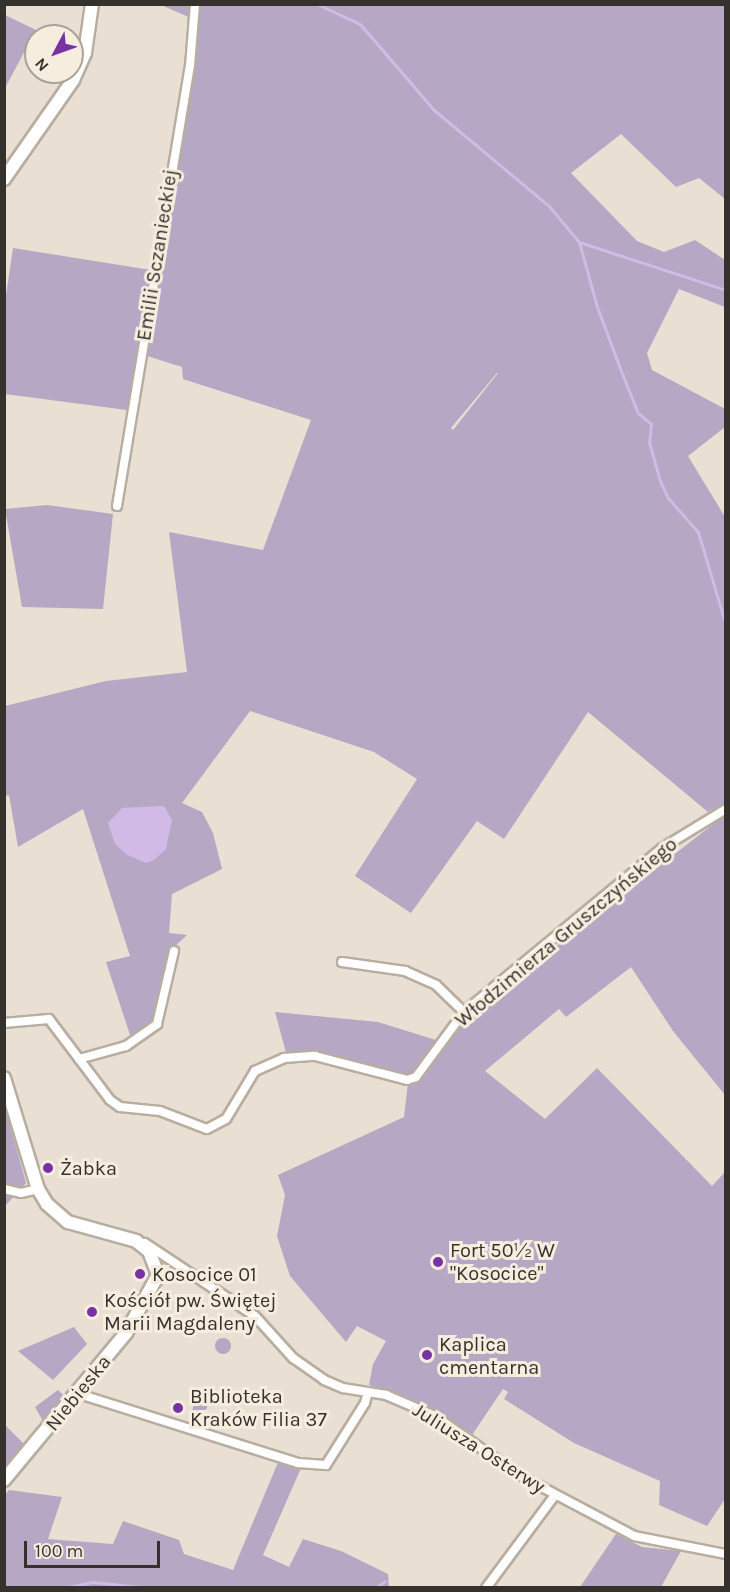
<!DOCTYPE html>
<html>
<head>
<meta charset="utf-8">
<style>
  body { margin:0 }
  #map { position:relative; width:730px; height:1592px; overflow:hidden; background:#e9dfd2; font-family:Karla,sans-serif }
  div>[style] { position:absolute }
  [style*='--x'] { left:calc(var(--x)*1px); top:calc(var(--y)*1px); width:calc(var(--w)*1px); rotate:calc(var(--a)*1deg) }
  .green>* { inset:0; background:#b6a7c4 }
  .round { border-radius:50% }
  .water>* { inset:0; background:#d1bbe6 }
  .stream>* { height:3px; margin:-1.5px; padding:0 1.5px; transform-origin:1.5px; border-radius:1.5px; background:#d1bbe6 }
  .roads { filter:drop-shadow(2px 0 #b7aea1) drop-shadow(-2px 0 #b7aea1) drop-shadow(0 2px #b7aea1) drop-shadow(0 -2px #b7aea1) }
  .street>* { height:8px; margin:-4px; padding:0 4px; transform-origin:4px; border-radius:4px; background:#fff }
  .secondary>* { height:12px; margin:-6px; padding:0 6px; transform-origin:6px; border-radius:6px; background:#fff }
  .dots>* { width:16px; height:16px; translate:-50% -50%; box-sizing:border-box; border:3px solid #f7eddf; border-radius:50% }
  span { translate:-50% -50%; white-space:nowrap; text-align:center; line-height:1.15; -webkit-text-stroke:6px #f7eddf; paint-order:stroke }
  .street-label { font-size:20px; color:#35312c }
  .poi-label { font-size:20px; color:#35312c }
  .left { translate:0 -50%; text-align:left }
  .frame { position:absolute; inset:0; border:6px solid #35312c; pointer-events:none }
  .north { position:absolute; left:24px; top:24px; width:60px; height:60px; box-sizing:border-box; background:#f7eddf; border:2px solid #a9a297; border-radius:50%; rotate:229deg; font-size:16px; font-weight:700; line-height:24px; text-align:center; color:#35312c }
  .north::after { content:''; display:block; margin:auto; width:21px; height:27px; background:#7732a5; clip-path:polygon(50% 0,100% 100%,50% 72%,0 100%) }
  .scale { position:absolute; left:24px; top:1541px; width:136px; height:27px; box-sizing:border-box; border:3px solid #35312c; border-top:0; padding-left:8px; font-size:18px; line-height:21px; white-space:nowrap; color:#35312c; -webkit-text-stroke:4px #f7eddf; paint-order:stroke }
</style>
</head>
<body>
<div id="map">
  <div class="green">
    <div style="clip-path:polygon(161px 5px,191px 5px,191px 18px)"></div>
    <div style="clip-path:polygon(evenodd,200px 5px,725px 5px,725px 199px,699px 178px,676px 187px,621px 134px,571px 173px,637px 241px,664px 252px,695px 240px,725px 260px,725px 307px,679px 289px,647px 353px,652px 370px,725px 409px,725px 427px,688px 456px,725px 517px,725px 803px,708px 812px,588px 712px,504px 839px,477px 821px,411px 913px,355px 876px,417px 779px,374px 752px,250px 711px,182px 803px,202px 812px,213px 833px,222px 869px,172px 894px,169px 933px,187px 935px,172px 949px,155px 1023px,132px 1041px,106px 962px,130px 956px,83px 809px,18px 847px,9px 795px,5px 796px,5px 706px,106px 681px,187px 672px,169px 532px,263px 550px,311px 420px,183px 379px,182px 367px,147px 356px,200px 5px,497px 373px,498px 373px,453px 430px,451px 428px,497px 373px)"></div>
    <div style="clip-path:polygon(5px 15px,36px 30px,5px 88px)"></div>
    <div style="clip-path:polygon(13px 248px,151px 270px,127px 410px,5px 394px,4px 309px)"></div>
    <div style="clip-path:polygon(47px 505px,113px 514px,103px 609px,22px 607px,5px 509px)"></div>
    <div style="clip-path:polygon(725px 815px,725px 1095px,673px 1031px,631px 967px,566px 1017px,559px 1009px,485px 1071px,545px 1119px,597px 1068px,712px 1186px,725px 1172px,725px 1499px,707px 1526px,659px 1505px,660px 1481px,574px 1443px,504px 1399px,508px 1392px,503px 1389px,472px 1435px,401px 1395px,369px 1385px,373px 1364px,386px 1341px,357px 1326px,346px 1342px,290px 1276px,277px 1236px,285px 1195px,278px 1175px,404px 1117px,408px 1083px,419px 1082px,470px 1013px)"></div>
    <div style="clip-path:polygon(275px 1012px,378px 1022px,439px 1041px,415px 1075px,403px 1077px,349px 1062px,287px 1056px)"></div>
    <div style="clip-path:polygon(4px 1103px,26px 1183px,5px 1206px,4px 1206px)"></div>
    <div style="clip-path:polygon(74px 1327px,87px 1344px,53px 1380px,18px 1351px)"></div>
    <div class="round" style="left:215px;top:1338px;width:16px;height:16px"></div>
    <div style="clip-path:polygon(198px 1389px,211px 1393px,204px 1418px,191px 1415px)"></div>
    <div style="clip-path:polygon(58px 1390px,66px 1398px,44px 1423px,35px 1407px)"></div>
    <div style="clip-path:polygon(5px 1425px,25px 1445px,5px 1469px)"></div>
    <div style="clip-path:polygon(279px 1460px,301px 1468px,263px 1555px,289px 1567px,303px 1539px,341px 1551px,388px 1574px,389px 1588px,5px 1588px,5px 1495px,9px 1490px,62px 1497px,48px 1539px,113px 1544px,123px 1521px,179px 1540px,184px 1554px,233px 1570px)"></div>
    <div style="clip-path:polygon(616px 1534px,642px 1547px,681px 1551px,661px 1587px,580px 1587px)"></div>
  </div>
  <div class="water">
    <div style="clip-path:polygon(164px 806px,172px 820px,166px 849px,154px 860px,146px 863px,127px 855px,115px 844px,108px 823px,122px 808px)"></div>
  </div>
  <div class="stream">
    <div style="--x:317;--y:4;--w:47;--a:24.9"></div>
    <div style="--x:360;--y:24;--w:113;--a:49.3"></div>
    <div style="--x:434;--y:110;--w:150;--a:39.9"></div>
    <div style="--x:549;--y:206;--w:47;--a:50.2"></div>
    <div style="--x:579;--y:242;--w:67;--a:74.5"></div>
    <div style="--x:597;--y:307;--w:74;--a:69.4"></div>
    <div style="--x:623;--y:376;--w:40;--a:68"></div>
    <div style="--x:638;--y:413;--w:17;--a:40"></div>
    <div style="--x:651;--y:424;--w:18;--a:96"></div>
    <div style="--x:649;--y:442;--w:41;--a:74.2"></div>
    <div style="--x:660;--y:481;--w:19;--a:65"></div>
    <div style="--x:668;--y:498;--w:45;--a:48.6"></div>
    <div style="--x:698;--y:532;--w:98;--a:73.4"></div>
    <div style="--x:579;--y:242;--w:155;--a:18.1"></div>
    <div style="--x:64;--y:1588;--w:30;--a:-12"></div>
    <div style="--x:93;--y:1582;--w:57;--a:6"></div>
    <div style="--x:375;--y:1588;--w:12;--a:-35"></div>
  </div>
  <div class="roads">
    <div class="street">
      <div style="--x:117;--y:506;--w:446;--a:-80.6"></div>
      <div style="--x:190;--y:66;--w:62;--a:-85.4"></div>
      <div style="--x:342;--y:962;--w:64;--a:8.1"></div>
      <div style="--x:405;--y:971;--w:34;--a:24"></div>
      <div style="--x:436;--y:985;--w:39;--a:44"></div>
      <div style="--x:4;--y:1023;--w:45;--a:-5.1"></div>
      <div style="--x:49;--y:1019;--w:101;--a:53"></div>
      <div style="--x:110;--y:1100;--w:12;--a:35"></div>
      <div style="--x:120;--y:1107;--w:40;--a:5.7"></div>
      <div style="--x:160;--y:1111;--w:50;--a:21"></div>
      <div style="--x:207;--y:1129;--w:21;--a:-28"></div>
      <div style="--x:226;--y:1119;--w:56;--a:-58.9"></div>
      <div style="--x:255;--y:1071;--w:32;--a:-24"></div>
      <div style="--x:284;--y:1058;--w:31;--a:-4"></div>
      <div style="--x:315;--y:1056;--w:95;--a:14.6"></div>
      <div style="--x:407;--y:1080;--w:9;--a:-18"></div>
      <div style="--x:416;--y:1077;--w:81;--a:-53.6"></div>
      <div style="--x:464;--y:1012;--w:257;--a:-39.6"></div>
      <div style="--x:662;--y:848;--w:75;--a:-31.4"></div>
      <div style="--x:79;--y:1059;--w:49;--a:-15.5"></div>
      <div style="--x:126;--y:1046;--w:38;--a:-35"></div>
      <div style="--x:157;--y:1024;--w:75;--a:-76.9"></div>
      <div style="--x:4;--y:1189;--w:17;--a:13"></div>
      <div style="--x:21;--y:1193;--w:17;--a:-13"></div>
      <div style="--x:145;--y:1243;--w:132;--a:33.6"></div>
      <div style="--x:255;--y:1316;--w:57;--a:47.9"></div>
      <div style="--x:293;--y:1358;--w:38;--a:35"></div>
      <div style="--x:324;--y:1380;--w:21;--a:23"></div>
      <div style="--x:343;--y:1388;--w:44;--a:9.2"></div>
      <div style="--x:386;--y:1395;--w:53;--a:23.2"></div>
      <div style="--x:435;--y:1416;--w:103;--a:35.1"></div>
      <div style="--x:519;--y:1475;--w:130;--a:27.9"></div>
      <div style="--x:634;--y:1536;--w:94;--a:11.1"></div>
      <div style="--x:158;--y:1275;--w:31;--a:2"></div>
      <div style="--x:79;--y:1394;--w:230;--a:17.5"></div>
      <div style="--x:298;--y:1463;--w:28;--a:4"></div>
      <div style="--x:326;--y:1465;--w:73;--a:-57.8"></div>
      <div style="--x:365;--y:1403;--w:11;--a:-75"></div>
      <div style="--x:486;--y:1588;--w:116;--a:-53.4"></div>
    </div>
    <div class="secondary">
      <div style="--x:4;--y:179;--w:121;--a:-55.1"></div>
      <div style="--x:73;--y:80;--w:30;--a:-66"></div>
      <div style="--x:85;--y:53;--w:49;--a:-81.9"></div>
      <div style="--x:4;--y:1078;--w:116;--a:73"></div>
      <div style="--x:38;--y:1189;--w:17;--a:59"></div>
      <div style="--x:47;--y:1204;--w:28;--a:41"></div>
      <div style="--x:68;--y:1222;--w:71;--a:15.6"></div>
      <div style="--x:136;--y:1241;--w:16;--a:38"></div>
      <div style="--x:149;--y:1251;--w:26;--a:69"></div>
      <div style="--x:158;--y:1275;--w:66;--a:118.9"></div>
      <div style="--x:126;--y:1333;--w:191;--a:129.7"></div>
    </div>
  </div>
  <div class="dots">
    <div style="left:48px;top:1168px;background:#7732a5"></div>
    <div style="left:438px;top:1262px;background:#7732a5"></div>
    <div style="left:140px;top:1274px;background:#7732a5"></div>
    <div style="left:92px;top:1312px;background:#7732a5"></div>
    <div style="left:427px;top:1355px;background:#7732a5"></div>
    <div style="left:178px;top:1408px;background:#7732a5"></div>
  </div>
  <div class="street-label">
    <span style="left:157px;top:255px;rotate:-81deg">Emilii Sczanieckiej</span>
    <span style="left:566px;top:932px;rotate:-40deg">Włodzimierza Gruszczyńskiego</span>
    <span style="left:78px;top:1393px;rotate:-51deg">Niebieska</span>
    <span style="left:479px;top:1448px;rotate:32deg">Juliusza Osterwy</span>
  </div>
  <div class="poi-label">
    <span class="left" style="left:60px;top:1168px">Żabka</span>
    <span class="left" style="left:450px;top:1262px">Fort 50½ W<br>"Kosocice"</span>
    <span class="left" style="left:152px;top:1274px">Kosocice 01</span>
    <span class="left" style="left:104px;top:1312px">Kościół pw. Świętej<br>Marii Magdaleny</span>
    <span class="left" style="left:439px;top:1356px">Kaplica<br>cmentarna</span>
    <span class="left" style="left:190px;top:1408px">Biblioteka<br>Kraków Filia 37</span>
  </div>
  <div class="frame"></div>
  <div class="north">N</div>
  <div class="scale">100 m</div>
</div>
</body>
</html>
